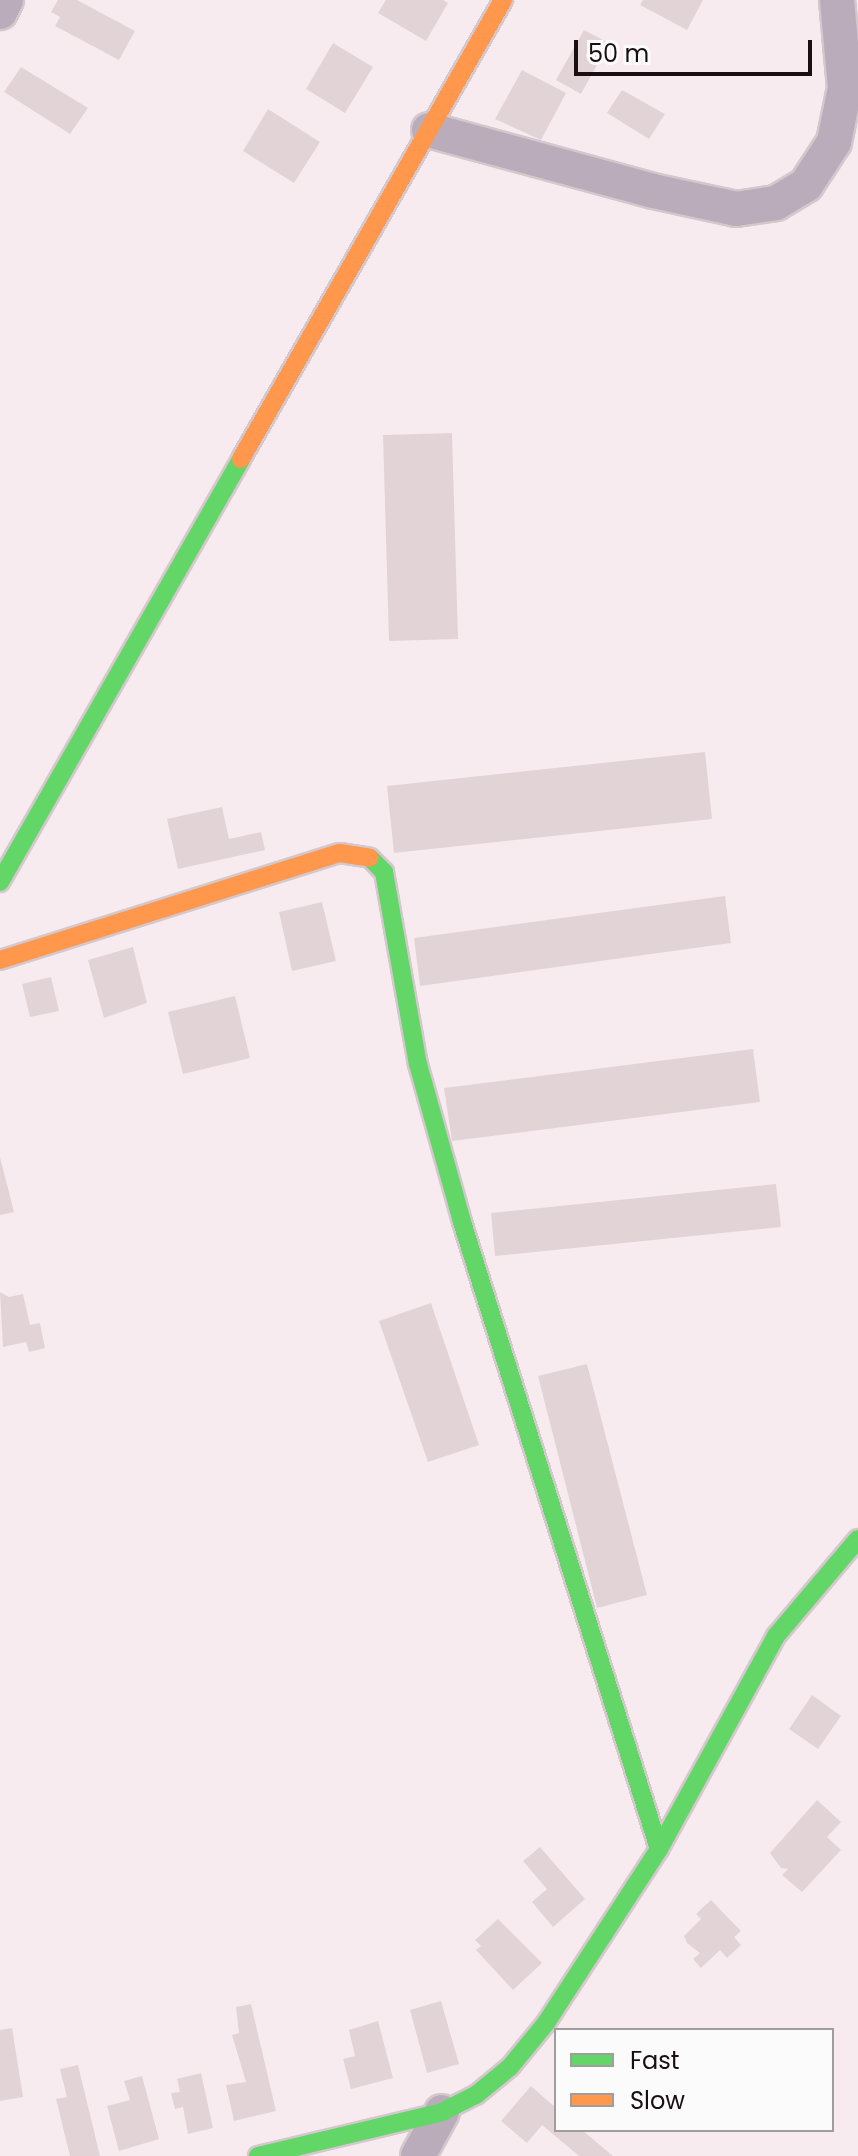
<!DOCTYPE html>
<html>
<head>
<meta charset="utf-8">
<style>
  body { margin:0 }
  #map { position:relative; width:858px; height:2156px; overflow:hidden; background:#f8ebf0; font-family:Poppins,sans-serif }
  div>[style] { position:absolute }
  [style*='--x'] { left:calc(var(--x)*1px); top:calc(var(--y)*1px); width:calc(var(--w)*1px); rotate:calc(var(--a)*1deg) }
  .building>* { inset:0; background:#e2d4d6 }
  .roads { filter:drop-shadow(2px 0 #d4c8cd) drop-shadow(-2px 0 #d4c8cd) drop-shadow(0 2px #d4c8cd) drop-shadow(0 -2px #d4c8cd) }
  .street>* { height:34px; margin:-17px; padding:0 17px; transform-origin:17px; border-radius:17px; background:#baacba }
  .fast>* { height:18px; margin:-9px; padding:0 9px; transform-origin:9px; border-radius:9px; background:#63d668 }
  .slow>* { height:18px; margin:-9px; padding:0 9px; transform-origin:9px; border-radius:9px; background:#ff974d }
  span { translate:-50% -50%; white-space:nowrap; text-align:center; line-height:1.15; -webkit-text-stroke:6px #fbfbfb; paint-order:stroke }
  .legend { position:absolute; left:554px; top:2028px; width:280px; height:104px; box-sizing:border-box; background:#fbfbfb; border:2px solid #a19c9e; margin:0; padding:10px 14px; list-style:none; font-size:24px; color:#1a0e13 }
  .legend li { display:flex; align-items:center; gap:16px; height:40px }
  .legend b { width:40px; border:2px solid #a19c9e }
  .scale { position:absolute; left:574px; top:40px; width:238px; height:36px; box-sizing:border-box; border:4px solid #1a0e13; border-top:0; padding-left:10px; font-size:24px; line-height:28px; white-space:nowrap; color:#1a0e13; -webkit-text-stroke:6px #fbfbfb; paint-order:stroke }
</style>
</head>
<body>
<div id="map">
  <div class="building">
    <div style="clip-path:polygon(58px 0,77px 0,135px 31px,119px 60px,55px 26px,60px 17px,51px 12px)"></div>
    <div style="clip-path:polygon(386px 0,443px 0,448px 3px,426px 41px,378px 13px)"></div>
    <div style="clip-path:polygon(643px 0,703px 0,687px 30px,640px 5px)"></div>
    <div style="clip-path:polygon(584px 30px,609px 43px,581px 94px,556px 80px)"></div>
    <div style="clip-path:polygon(333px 43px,373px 67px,345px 113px,306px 89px)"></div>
    <div style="clip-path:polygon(21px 67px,88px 108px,70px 134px,4px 92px)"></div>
    <div style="clip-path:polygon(522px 70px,566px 93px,541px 140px,495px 119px)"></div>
    <div style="clip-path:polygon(622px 90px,665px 114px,649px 139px,607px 113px)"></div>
    <div style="clip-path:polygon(268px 109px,320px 142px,294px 183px,243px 151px)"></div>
    <div style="clip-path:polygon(452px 433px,458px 639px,389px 641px,383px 435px)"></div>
    <div style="clip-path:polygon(705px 752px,712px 819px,394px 853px,387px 786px)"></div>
    <div style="clip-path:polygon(222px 807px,229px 839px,261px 832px,265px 850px,178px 869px,167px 819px)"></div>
    <div style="clip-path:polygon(725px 896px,731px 943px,420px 986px,414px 938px)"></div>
    <div style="clip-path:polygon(322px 902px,336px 961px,292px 971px,279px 912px)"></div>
    <div style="clip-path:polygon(133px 947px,147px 1003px,104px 1018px,88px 960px)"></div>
    <div style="clip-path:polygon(51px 977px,59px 1011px,30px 1017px,22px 984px)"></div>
    <div style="clip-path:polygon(235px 996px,250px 1058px,183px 1074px,168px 1012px)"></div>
    <div style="clip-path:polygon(753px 1049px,760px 1102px,452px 1141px,444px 1088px)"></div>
    <div style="clip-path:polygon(0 1157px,14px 1212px,0 1215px)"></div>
    <div style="clip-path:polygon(776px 1184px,781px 1227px,495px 1256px,491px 1213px)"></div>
    <div style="clip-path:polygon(0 1292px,9px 1297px,23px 1294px,30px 1325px,40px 1323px,45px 1348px,29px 1352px,26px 1342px,3px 1347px)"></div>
    <div style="clip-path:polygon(431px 1303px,479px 1445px,428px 1462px,379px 1321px)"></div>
    <div style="clip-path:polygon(587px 1364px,647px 1595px,597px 1608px,538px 1376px)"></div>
    <div style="clip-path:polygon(812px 1695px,841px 1716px,818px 1749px,789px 1729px)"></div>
    <div style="clip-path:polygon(817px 1800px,841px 1822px,827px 1837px,841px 1850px,802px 1892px,782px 1875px,788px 1869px,781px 1868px,770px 1853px)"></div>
    <div style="clip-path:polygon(540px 1847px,585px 1899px,553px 1927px,532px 1902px,547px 1889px,523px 1861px)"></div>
    <div style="clip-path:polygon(711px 1900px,741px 1931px,734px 1937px,741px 1945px,727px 1958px,720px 1950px,701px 1968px,693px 1959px,700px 1953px,687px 1943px,684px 1936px,701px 1919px,696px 1914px)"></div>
    <div style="clip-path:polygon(498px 1919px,542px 1963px,513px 1990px,476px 1950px,481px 1946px,475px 1940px)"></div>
    <div style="clip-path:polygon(441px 2001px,459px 2064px,427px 2073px,410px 2010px)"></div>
    <div style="clip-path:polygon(251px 2004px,276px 2111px,234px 2121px,226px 2085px,246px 2082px,232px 2035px,239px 2033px,236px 2007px)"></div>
    <div style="clip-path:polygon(378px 2021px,393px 2078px,351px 2089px,343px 2059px,355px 2056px,349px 2030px)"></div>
    <div style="clip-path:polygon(12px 2028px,23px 2097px,0 2101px,0 2030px)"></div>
    <div style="clip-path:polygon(78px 2065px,100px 2156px,70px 2156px,56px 2099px,67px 2097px,60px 2069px)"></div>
    <div style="clip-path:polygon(201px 2073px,213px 2128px,188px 2134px,183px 2107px,175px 2109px,171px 2093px,180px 2092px,177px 2079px)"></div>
    <div style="clip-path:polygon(142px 2076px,159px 2139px,119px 2151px,107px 2106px,130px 2100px,124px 2081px)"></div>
    <div style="clip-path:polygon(531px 2086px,556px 2108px,556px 2130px,582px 2130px,613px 2156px,579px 2156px,542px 2125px,527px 2143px,501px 2121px)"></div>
  </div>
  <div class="roads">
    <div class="street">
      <div style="--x:0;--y:12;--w:13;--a:-63"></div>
      <div style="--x:429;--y:130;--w:232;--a:15.2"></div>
      <div style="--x:653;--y:191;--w:85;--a:12.2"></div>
      <div style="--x:736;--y:209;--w:40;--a:-8.5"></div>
      <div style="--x:776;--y:203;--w:35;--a:-31"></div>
      <div style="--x:806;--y:185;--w:51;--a:-56.9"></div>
      <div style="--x:834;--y:142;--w:55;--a:-78.5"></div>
      <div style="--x:845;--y:88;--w:88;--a:-95.2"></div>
      <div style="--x:418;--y:2156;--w:50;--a:-61.4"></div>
    </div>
    <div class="fast">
      <div style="--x:370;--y:858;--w:20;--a:45"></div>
      <div style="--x:384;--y:872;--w:195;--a:80"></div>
      <div style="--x:418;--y:1064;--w:164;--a:74.4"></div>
      <div style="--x:462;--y:1222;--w:657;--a:72.56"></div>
      <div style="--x:0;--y:882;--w:487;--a:-60.3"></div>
      <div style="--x:258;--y:2156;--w:189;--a:-13.4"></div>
      <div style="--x:442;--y:2112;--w:38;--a:-27"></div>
      <div style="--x:476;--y:2095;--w:44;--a:-39.5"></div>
      <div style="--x:510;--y:2067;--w:57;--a:-50.7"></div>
      <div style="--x:546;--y:2023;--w:207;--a:-57"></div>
      <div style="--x:659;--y:1849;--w:243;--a:-61.2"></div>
      <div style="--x:776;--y:1636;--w:127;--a:-49.8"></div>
    </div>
    <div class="slow">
      <div style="--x:241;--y:459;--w:529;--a:-60.28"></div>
      <div style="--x:0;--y:960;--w:356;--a:-17.5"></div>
      <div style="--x:340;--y:853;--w:30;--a:9"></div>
    </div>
  </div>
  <ul class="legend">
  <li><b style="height:10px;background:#63d668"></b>Fast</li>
  <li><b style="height:10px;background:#ff974d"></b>Slow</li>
  </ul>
  <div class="scale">50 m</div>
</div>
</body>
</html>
